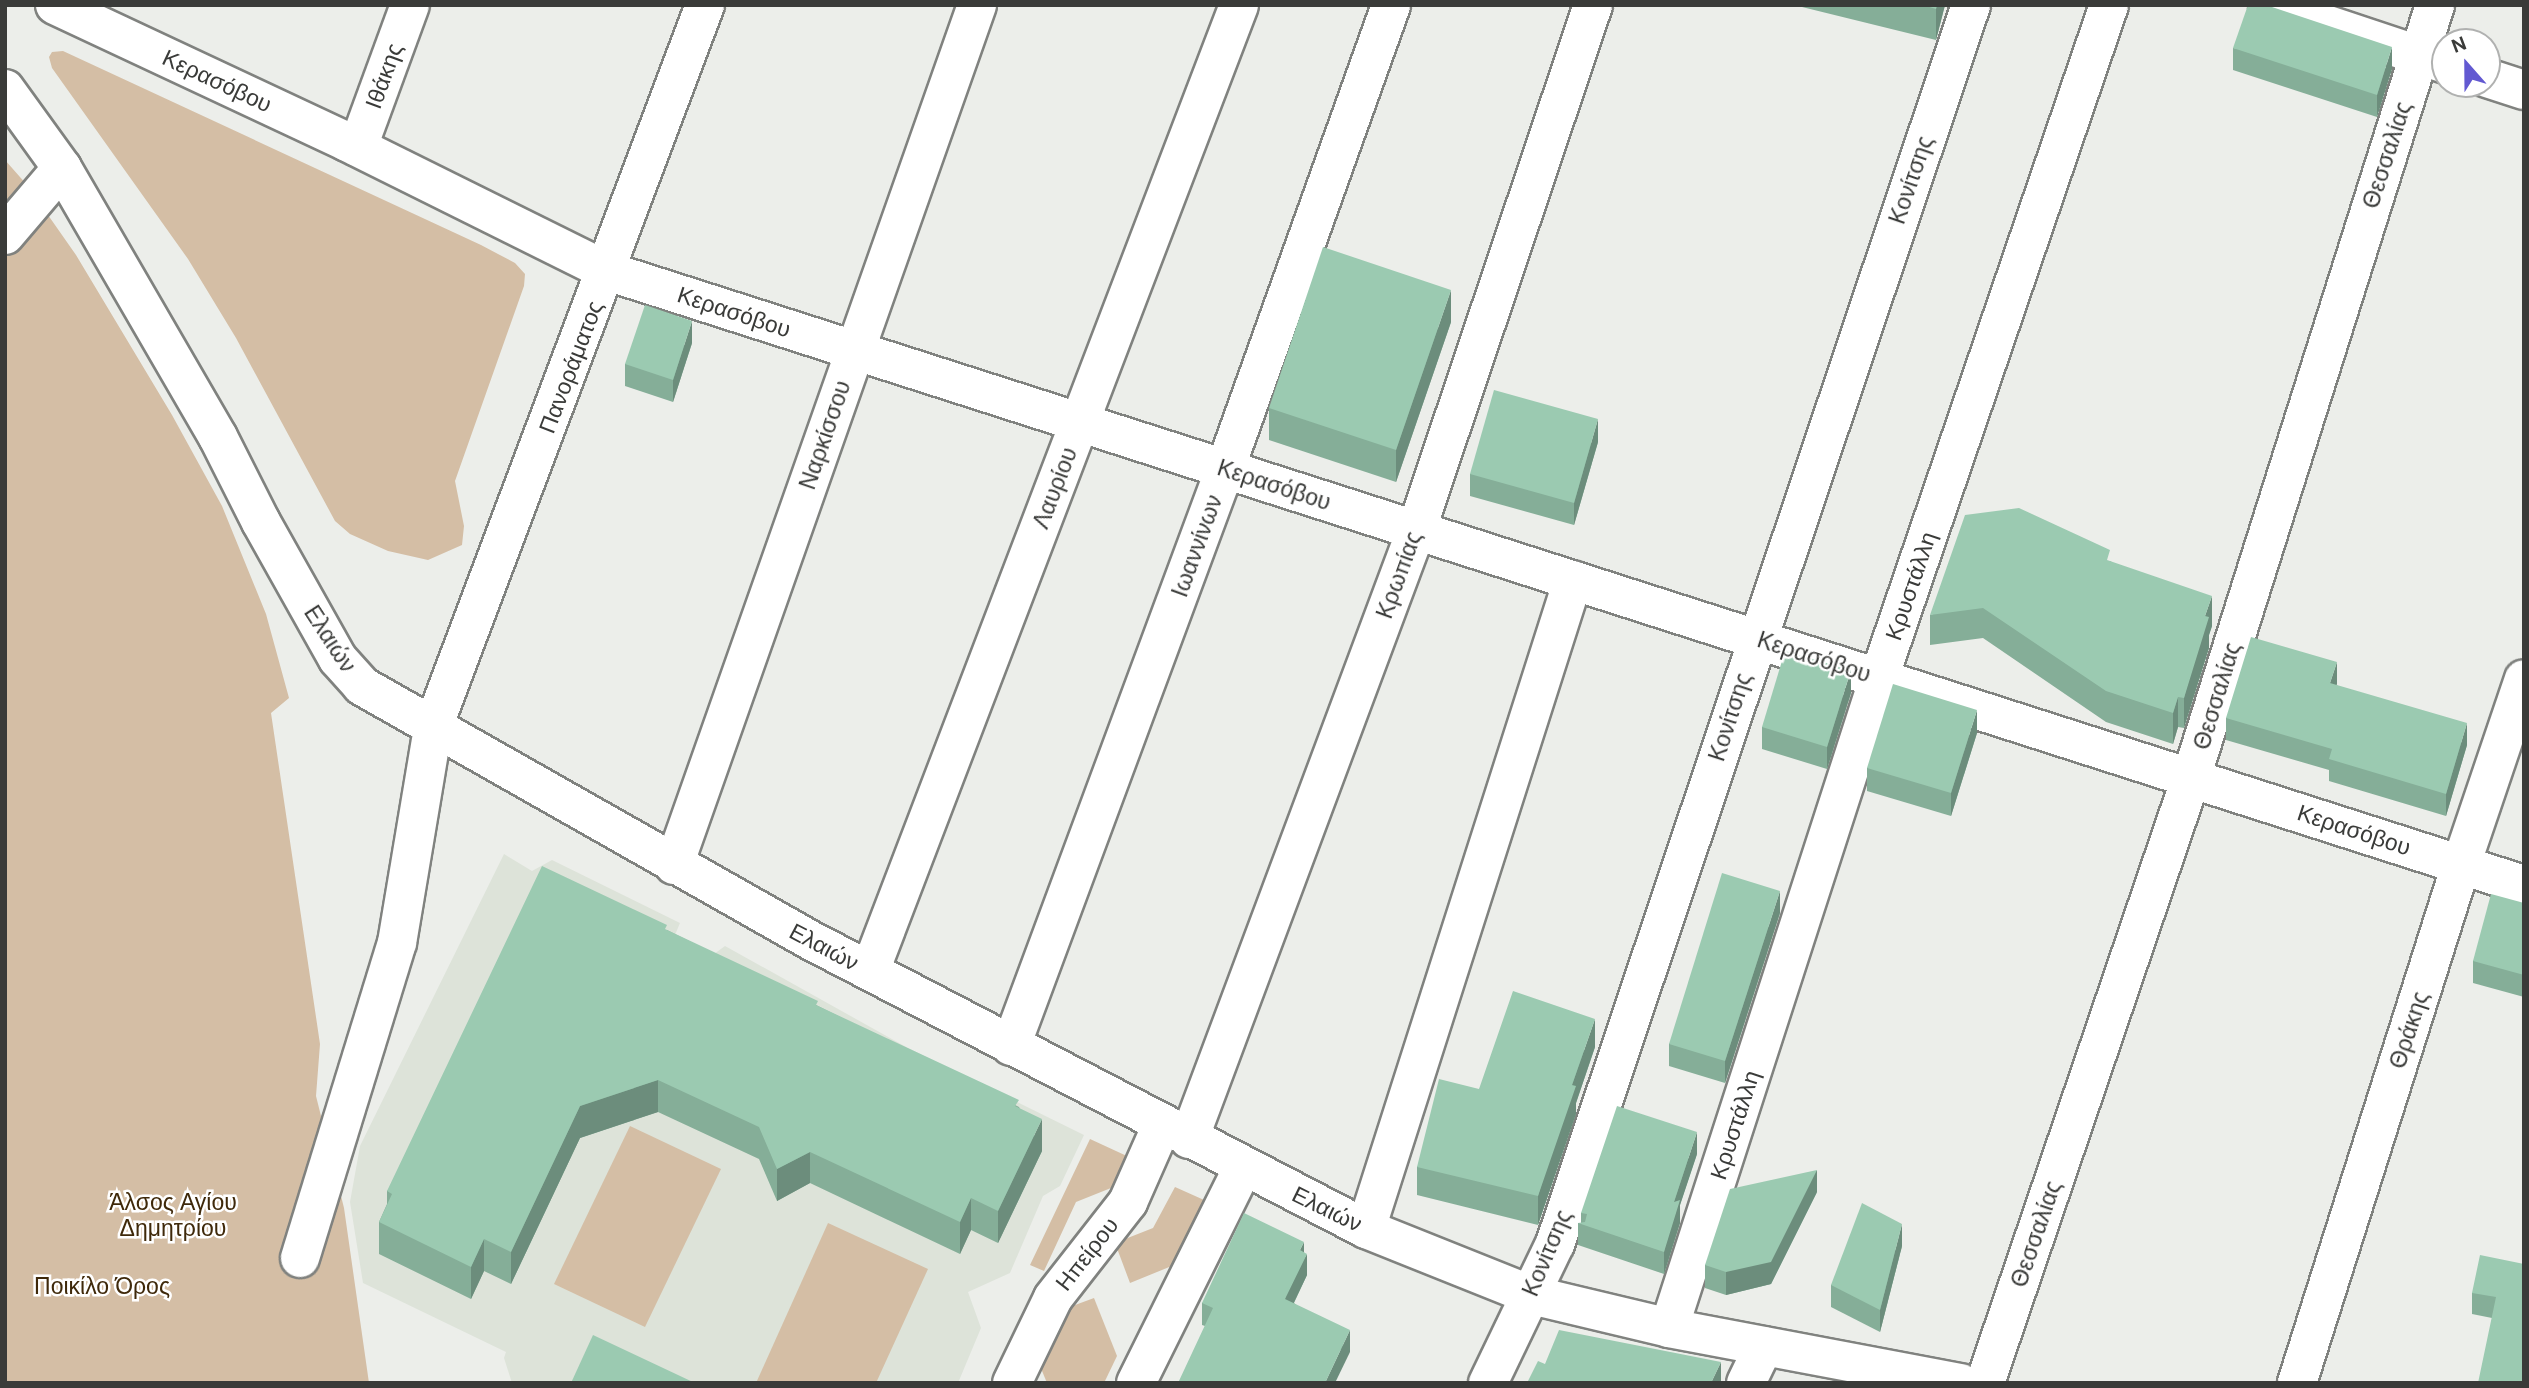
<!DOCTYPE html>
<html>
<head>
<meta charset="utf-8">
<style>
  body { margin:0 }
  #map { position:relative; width:2529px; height:1388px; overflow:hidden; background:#eceeea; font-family:"DM Sans",sans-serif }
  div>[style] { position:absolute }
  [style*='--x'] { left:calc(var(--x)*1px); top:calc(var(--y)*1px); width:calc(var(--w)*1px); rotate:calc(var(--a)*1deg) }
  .built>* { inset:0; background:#dde3d9 }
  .green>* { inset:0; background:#d4bea5 }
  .roads { filter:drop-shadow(2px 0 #80827f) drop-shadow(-2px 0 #80827f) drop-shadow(0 2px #80827f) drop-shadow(0 -2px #80827f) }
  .minor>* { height:38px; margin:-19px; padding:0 19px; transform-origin:19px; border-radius:19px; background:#fff }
  .wall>* { inset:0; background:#85ae98 }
  .shaded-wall>* { inset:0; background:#6c8d7c }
  .building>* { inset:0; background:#9bcab1 }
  span { translate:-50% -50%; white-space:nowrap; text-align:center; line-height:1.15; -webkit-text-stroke:5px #fff; paint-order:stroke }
  .street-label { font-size:23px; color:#3a3b39 }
  .park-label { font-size:23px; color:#3f290a }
  .frame { position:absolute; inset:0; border:7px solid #3a3b39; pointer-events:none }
  .north { position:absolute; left:2431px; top:28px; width:70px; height:70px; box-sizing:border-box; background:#fff; border:2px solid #b0b1b0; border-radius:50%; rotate:339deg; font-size:19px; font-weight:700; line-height:28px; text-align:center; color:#3a3b39 }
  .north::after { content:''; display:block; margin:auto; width:24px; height:32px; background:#6259d1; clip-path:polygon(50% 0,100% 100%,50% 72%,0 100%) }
</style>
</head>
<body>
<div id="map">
  <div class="built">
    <div style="clip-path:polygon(504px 854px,532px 871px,552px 860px,680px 923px,667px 954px,699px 965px,725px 946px,908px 1048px,1084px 1135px,1060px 1186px,1043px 1196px,1010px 1273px,968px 1292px,981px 1328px,958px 1383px,512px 1383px,504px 1358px,506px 1352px,363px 1283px,350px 1202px,360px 1146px)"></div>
  </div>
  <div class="green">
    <div style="clip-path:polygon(63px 51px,481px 245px,515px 263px,525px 274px,524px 286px,455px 481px,464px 526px,462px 545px,428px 560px,388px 551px,350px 534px,335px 521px,236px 338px,188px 259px,52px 68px,49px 57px,52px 52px)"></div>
    <div style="clip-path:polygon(5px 160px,27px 185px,76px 255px,172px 415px,222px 506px,266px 614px,289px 698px,271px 713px,320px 1044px,316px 1096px,344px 1208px,369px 1383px,5px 1383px)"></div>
    <div style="clip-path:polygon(630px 1126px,721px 1169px,645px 1327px,554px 1284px)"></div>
    <div style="clip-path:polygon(1090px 1139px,1129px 1157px,1116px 1186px,1076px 1202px,1044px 1271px,1030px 1265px)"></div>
    <div style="clip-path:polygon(1175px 1187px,1213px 1204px,1184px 1261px,1130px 1283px,1115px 1243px,1153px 1228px)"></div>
    <div style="clip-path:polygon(828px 1223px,928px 1269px,876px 1383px,756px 1383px)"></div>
    <div style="clip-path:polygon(1094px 1298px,1117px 1356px,1104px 1383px,1047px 1383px,1040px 1366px,1067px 1308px)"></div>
  </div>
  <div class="roads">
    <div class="minor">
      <div style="--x:55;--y:5;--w:323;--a:25.1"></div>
      <div style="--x:347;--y:142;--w:290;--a:26.4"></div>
      <div style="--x:607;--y:271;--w:2013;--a:17.76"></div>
      <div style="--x:2268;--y:5;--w:187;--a:18.4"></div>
      <div style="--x:2487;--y:78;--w:39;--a:18"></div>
      <div style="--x:5;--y:89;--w:97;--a:54.2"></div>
      <div style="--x:62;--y:168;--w:311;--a:59.9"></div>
      <div style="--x:218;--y:437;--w:95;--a:63.2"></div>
      <div style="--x:261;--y:522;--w:157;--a:60.7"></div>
      <div style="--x:338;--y:659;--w:36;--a:48"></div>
      <div style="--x:362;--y:686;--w:515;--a:29.55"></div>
      <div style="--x:810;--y:940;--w:627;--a:27.46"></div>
      <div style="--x:1366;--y:1229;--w:178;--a:21.8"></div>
      <div style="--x:1531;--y:1295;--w:142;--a:13.4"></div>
      <div style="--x:1669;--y:1328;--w:297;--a:10.7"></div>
      <div style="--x:358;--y:147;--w:151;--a:-69.9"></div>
      <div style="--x:5;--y:235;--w:88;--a:-49.6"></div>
      <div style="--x:674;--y:865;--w:912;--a:-70.59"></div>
      <div style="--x:870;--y:971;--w:1034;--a:-69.09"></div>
      <div style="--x:1011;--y:1046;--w:615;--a:-69.65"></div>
      <div style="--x:1225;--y:469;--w:493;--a:-70.3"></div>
      <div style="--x:1189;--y:1139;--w:649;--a:-69.53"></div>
      <div style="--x:1416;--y:531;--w:555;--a:-71.4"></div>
      <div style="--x:1366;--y:1229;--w:681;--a:-72.31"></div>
      <div style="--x:300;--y:1258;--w:330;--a:-72.9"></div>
      <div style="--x:397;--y:943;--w:219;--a:-80.5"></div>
      <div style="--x:433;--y:727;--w:772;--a:-69.36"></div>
      <div style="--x:1669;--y:1328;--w:683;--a:-72.1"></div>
      <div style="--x:1879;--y:678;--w:711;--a:-71.13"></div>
      <div style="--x:1012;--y:1383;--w:94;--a:-64.2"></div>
      <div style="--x:1053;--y:1298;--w:122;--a:-52"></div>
      <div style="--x:1128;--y:1202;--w:84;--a:-66.2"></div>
      <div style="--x:1136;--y:1383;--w:241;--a:-63.6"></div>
      <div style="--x:1488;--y:1383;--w:154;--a:-64.3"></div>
      <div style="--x:1555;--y:1244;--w:1307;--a:-71.44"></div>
      <div style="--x:1746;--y:1383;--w:41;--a:-64.1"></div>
      <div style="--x:1985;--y:1383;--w:639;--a:-71.2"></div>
      <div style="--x:2191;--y:778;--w:811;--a:-72.48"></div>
      <div style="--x:2297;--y:1383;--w:543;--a:-72.43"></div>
      <div style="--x:2461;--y:865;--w:196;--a:-71.3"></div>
    </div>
  </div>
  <div class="wall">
    <div style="clip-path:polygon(1802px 5px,1945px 5px,1936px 40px,1802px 7px)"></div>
    <div style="clip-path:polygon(2233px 48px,2392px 69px,2377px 117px,2233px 70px)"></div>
    <div style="clip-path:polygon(1451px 322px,1396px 482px,1269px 440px,1269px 408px)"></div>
    <div style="clip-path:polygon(692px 343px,673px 402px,625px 386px,625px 364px)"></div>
    <div style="clip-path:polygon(1598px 442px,1574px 525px,1470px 496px,1470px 474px)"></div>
    <div style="clip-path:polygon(2110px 561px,2212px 626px,2209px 635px,2209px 648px,2184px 728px,2178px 727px,2173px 744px,2106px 722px,1983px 638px,1930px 645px,1930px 615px)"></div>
    <div style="clip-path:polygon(2336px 685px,2467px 745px,2446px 816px,2329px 781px,2329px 770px,2226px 740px,2226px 718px)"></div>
    <div style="clip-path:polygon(1851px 693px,1827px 769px,1762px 749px,1762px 727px)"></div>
    <div style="clip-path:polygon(1977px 733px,1951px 816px,1867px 791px,1867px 768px)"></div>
    <div style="clip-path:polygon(2524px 903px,2524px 997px,2473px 983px,2473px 961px)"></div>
    <div style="clip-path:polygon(1780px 913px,1725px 1083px,1669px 1066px,1669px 1044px)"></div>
    <div style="clip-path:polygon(667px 930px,1019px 1107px,1042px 1151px,998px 1243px,971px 1230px,960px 1254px,810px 1183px,777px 1201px,759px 1159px,658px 1112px,580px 1138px,511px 1284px,484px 1271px,471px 1299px,379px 1254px,379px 1222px,387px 1204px,387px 1191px)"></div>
    <div style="clip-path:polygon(1595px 1047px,1576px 1103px,1576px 1114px,1538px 1225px,1417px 1195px,1417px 1167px,1479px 1089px)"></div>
    <div style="clip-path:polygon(1697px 1154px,1680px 1205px,1680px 1223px,1664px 1274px,1578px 1245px,1578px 1223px,1581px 1223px,1581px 1213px)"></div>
    <div style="clip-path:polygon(1817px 1192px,1771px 1284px,1726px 1295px,1705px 1288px,1705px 1265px)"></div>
    <div style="clip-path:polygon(1902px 1246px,1880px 1332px,1831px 1307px,1831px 1285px)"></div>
    <div style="clip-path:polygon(1304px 1252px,1307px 1275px,1294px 1303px,1350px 1352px,1205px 1326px,1202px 1325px,1202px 1303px)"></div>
    <div style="clip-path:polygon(2524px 1264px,2492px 1318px,2472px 1314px,2472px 1293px)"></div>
  </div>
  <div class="shaded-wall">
    <div style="clip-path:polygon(1937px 5px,1945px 5px,1936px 40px,1936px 9px)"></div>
    <div style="clip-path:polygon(2392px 47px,2392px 69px,2377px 117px,2377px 95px)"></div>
    <div style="clip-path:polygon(1451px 290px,1451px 322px,1396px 482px,1396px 450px)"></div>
    <div style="clip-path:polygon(692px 321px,692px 343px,673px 402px,673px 380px)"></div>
    <div style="clip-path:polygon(1598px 419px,1598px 442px,1574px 525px,1574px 503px)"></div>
    <div style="clip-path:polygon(2212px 596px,2212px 626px,2209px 635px,2209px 648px,2184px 728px,2184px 698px,2205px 616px)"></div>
    <div style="clip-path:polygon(2337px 662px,2337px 684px,2330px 705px,2330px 683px)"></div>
    <div style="clip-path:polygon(1851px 670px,1851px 693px,1827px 769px,1827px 747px)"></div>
    <div style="clip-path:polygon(2178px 697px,2178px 727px,2173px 744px,2173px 713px)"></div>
    <div style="clip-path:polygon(1977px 710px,1977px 733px,1951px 816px,1951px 793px)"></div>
    <div style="clip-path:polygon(2467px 723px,2467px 745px,2446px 816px,2446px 794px)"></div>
    <div style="clip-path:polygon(1780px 891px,1780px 913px,1725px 1083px,1725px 1061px)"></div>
    <div style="clip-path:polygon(1595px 1019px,1595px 1047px,1576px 1103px,1576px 1114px,1538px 1225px,1538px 1196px,1572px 1085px)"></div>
    <div style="clip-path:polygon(658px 1080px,658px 1112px,580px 1138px,511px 1284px,511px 1252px,580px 1106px)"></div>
    <div style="clip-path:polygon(1042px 1119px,1042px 1151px,998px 1243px,998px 1211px)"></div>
    <div style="clip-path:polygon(1697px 1132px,1697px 1154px,1680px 1205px,1680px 1223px,1664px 1274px,1664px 1252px,1674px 1202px)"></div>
    <div style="clip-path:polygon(810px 1152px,810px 1183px,777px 1201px,777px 1169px)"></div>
    <div style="clip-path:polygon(1817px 1170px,1817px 1192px,1771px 1284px,1726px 1295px,1726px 1272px)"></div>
    <div style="clip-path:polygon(971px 1198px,971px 1230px,960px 1254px,960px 1222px)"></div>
    <div style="clip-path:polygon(1902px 1224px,1902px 1246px,1880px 1332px,1880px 1310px)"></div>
    <div style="clip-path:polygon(484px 1239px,484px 1271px,471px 1299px,471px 1267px)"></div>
    <div style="clip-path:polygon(1304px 1242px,1304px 1259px,1307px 1254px,1307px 1275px,1285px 1321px,1285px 1299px,1300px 1250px)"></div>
    <div style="clip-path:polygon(1350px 1330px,1350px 1352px,1335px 1383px,1325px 1383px)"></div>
    <div style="clip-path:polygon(1721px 1362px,1721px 1383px,1711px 1383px)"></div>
  </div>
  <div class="building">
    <div style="clip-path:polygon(1923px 5px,1937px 5px,1936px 9px)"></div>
    <div style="clip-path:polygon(2248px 5px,2266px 5px,2392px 47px,2377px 95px,2233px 48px)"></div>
    <div style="clip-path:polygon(1323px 247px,1451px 290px,1396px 450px,1269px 408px)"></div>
    <div style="clip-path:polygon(645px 305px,692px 321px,673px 380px,625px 364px)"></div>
    <div style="clip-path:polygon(1494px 390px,1598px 419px,1574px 503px,1470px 474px)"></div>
    <div style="clip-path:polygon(2019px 508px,2110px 550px,2107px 560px,2212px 596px,2205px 616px,2209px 617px,2184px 698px,2178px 697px,2173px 713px,2106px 691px,1983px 608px,1930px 615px,1965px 515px)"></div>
    <div style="clip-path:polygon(2251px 637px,2337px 662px,2330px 683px,2467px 723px,2446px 794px,2329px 759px,2332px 749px,2226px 718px)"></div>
    <div style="clip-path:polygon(1785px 651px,1851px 670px,1827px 747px,1762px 727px)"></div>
    <div style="clip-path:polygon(1893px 684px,1977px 710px,1951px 793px,1867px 768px)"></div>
    <div style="clip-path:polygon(542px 866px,667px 925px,665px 929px,818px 1001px,816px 1005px,1019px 1100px,1015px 1106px,1042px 1119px,998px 1211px,971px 1198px,960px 1222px,810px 1152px,777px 1169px,759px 1127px,658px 1080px,580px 1106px,511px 1252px,484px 1239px,471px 1267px,379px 1222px,392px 1194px,387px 1191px)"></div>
    <div style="clip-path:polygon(1722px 873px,1780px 891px,1725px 1061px,1669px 1044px)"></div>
    <div style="clip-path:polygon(2491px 894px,2524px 903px,2524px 975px,2473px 961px)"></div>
    <div style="clip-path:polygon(1513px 991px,1595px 1019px,1572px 1085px,1576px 1086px,1538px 1196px,1417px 1167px,1439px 1079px,1479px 1089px)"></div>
    <div style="clip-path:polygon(1617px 1106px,1697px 1132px,1674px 1202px,1680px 1200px,1664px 1252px,1578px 1223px,1585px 1222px,1587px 1214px,1581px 1213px)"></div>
    <div style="clip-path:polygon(1817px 1170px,1771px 1262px,1726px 1272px,1705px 1265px,1730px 1189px)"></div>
    <div style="clip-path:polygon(1862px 1203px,1902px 1224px,1880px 1310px,1831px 1285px)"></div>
    <div style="clip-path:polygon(1244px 1213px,1304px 1242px,1300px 1250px,1307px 1254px,1285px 1299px,1350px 1330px,1325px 1383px,1178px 1383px,1213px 1308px,1202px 1303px)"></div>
    <div style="clip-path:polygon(2480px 1255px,2524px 1264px,2524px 1383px,2478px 1383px,2496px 1297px,2472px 1293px)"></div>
    <div style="clip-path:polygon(1559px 1330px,1721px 1362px,1711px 1383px,1527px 1383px,1538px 1361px,1545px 1364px)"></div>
    <div style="clip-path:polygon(593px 1335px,695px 1383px,571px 1383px)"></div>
  </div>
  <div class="street-label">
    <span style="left:384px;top:76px;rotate:-70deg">Ιθάκης</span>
    <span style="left:217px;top:81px;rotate:25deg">Κερασόβου</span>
    <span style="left:2387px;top:155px;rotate:-72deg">Θεσσαλίας</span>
    <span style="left:1911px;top:180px;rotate:-71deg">Κονίτσης</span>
    <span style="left:734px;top:312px;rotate:18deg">Κερασόβου</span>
    <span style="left:571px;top:367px;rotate:-69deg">Πανοράματος</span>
    <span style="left:825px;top:435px;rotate:-71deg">Ναρκίσσου</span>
    <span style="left:1274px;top:485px;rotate:18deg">Κερασόβου</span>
    <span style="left:1055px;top:488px;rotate:-69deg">Λαυρίου</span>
    <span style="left:1197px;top:546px;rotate:-70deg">Ιωαννίνων</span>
    <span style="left:1399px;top:575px;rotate:-70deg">Κρωπίας</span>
    <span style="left:1911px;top:586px;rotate:-71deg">Κρυστάλλη</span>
    <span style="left:330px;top:639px;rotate:57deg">Ελαιών</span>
    <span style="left:1814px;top:657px;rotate:18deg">Κερασόβου</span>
    <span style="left:2217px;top:696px;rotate:-73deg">Θεσσαλίας</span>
    <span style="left:1730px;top:717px;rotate:-72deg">Κονίτσης</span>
    <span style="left:2354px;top:830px;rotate:18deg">Κερασόβου</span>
    <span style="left:824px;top:947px;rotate:28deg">Ελαιών</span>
    <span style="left:2409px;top:1030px;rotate:-72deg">Θράκης</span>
    <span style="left:1735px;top:1125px;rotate:-72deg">Κρυστάλλη</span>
    <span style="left:1327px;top:1209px;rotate:26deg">Ελαιών</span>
    <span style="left:2036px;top:1234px;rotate:-71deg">Θεσσαλίας</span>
    <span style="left:1547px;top:1253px;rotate:-67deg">Κονίτσης</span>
    <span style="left:1087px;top:1254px;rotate:-52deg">Ηπείρου</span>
  </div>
  <div class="park-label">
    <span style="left:173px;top:1215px">Άλσος Αγίου<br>Δημητρίου</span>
    <span style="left:102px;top:1286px">Ποικίλο Όρος</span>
  </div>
  <div class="frame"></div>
  <div class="north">N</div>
</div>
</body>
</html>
